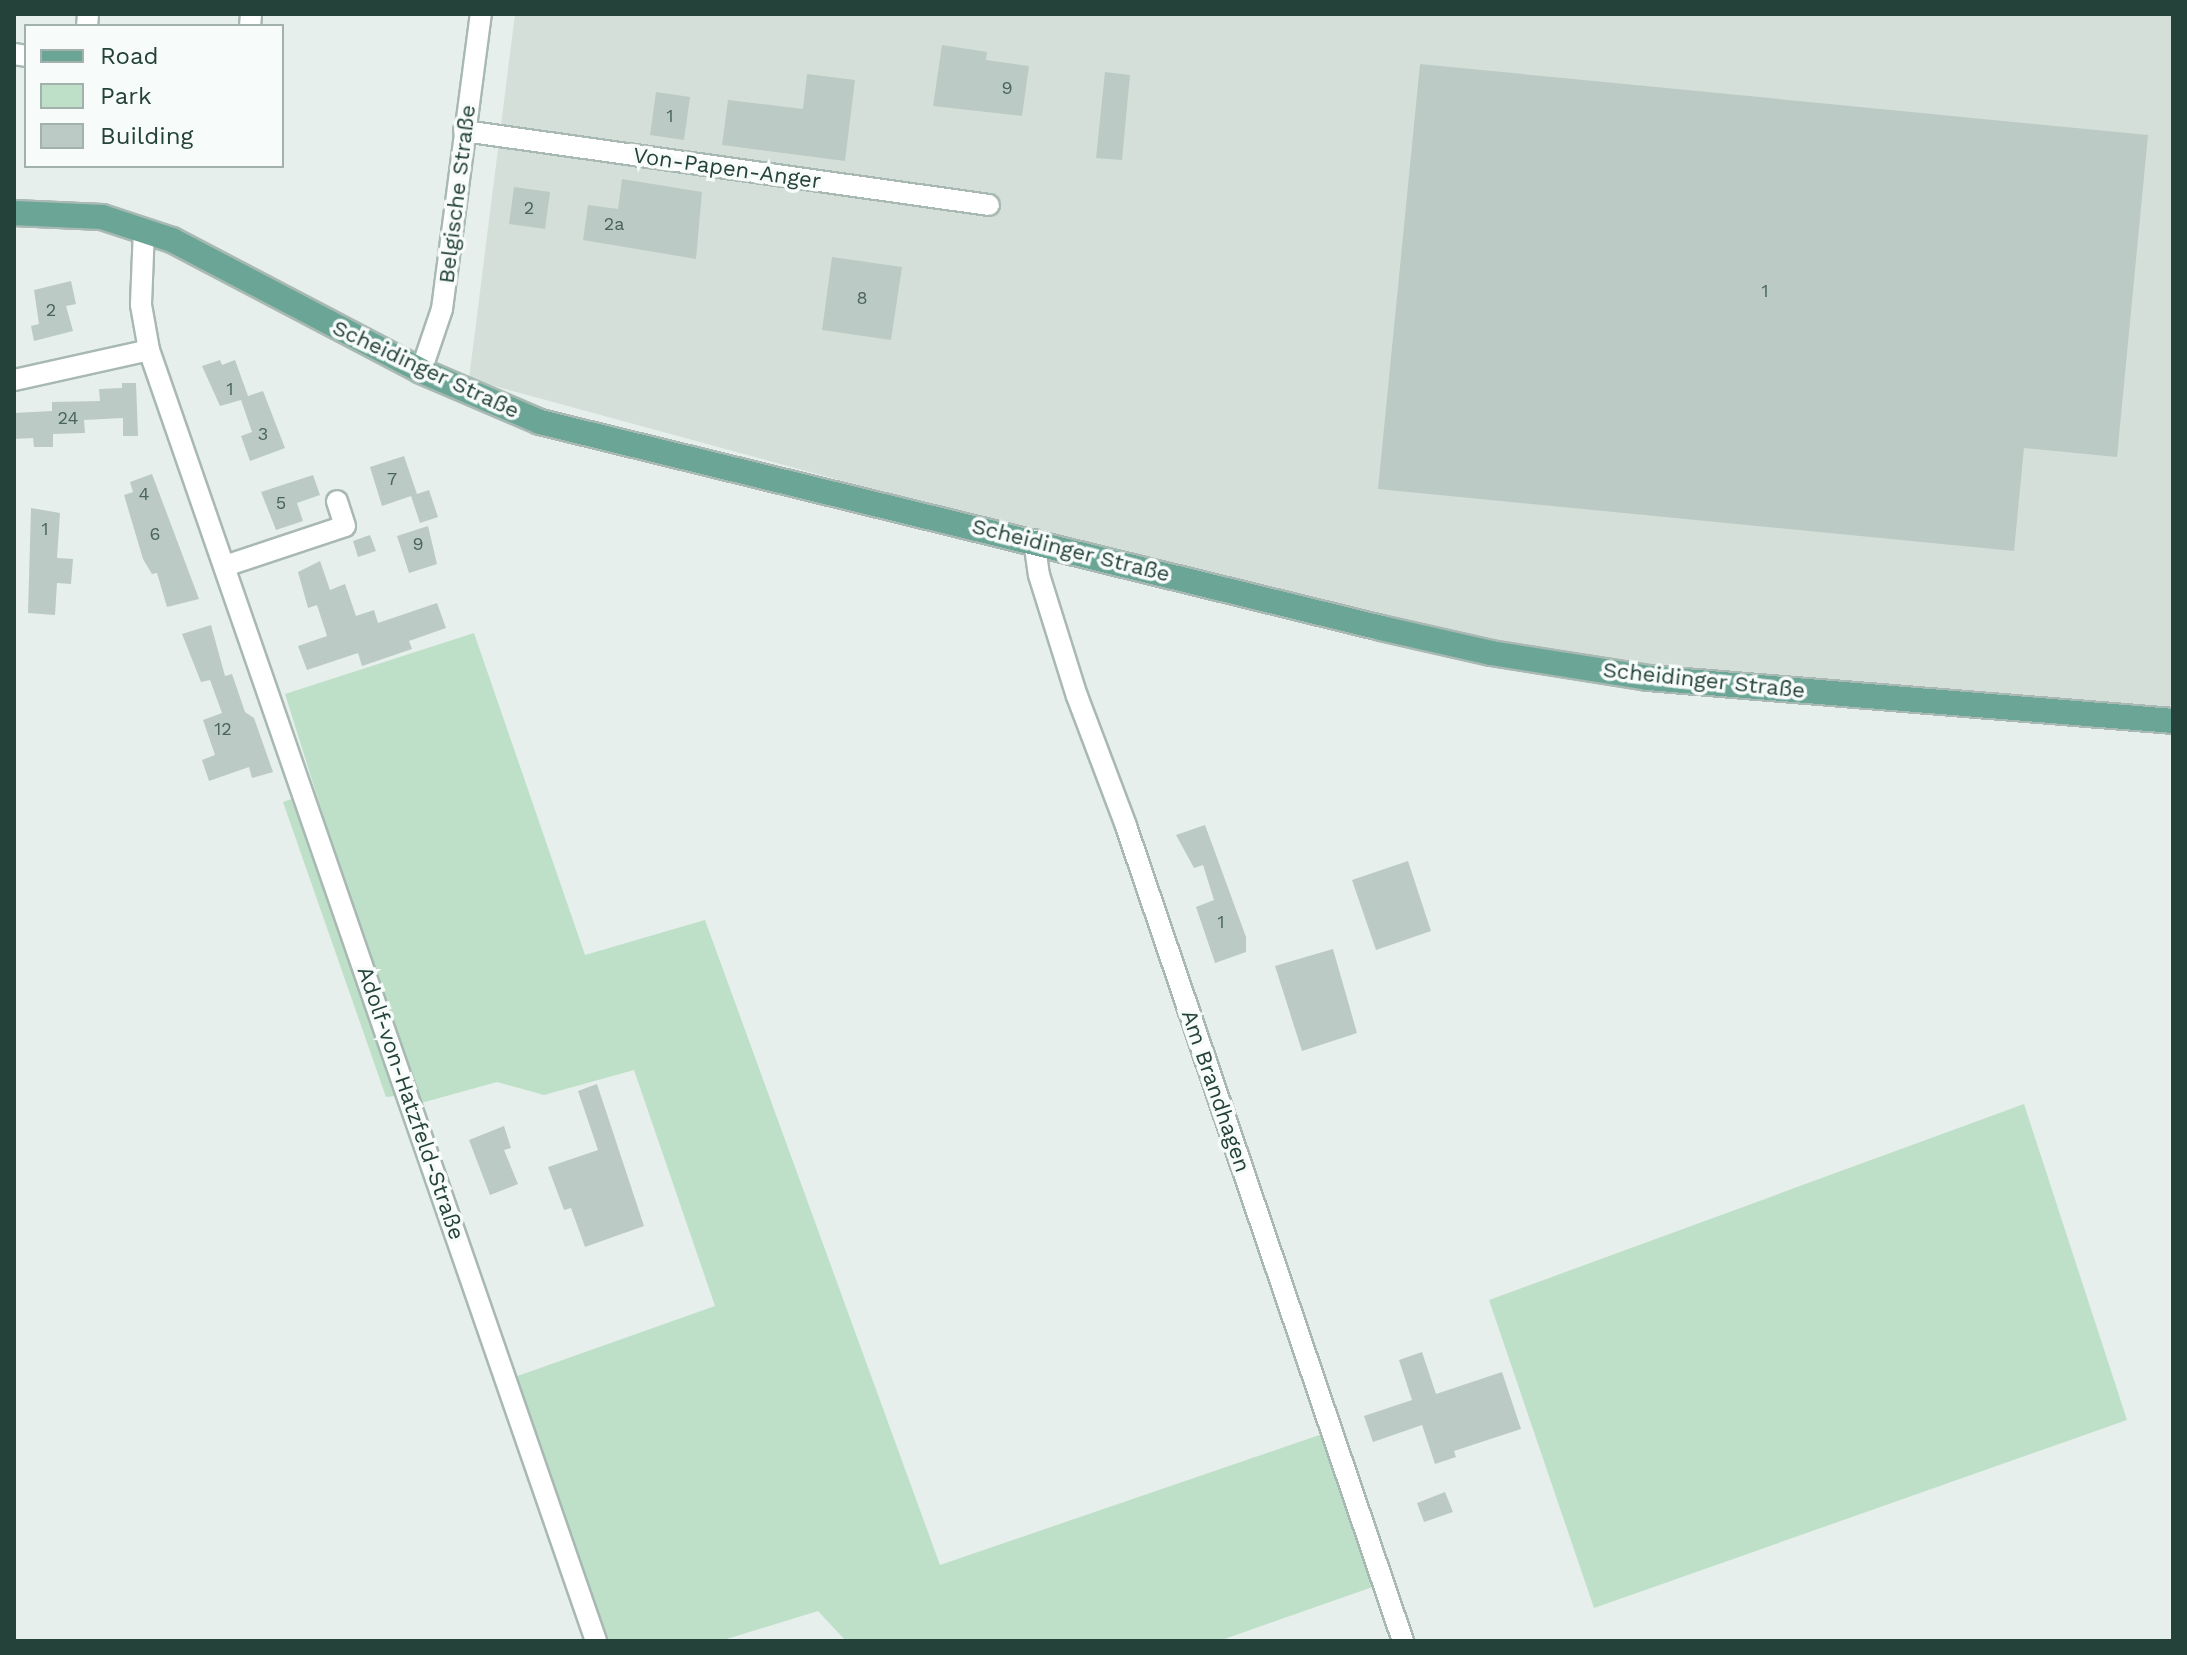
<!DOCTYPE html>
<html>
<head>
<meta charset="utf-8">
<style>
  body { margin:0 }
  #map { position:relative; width:2187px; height:1655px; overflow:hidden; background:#e6efeb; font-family:"Work Sans",sans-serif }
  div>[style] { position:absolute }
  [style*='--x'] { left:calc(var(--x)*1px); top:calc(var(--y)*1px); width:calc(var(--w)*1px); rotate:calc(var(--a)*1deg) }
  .built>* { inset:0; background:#d4dfda }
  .green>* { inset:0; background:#bfe0c8 }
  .building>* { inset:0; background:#bbcac4 }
  .roads { filter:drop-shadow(2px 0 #a8b8b2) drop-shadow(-2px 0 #a8b8b2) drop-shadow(0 2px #a8b8b2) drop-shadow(0 -2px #a8b8b2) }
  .minor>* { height:20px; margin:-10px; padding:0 10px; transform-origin:10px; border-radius:10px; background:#fff }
  .major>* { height:24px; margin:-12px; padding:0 12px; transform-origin:12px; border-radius:12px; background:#6aa596 }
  span { translate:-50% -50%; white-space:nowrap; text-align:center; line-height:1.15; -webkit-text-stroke:7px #f7fbf9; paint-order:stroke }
  .number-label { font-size:18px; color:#4a645c }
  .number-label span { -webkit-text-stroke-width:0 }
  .street-label { font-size:22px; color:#24423a }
  .frame { position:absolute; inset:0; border:16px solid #24423a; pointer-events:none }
  .legend { position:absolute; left:24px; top:24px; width:260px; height:144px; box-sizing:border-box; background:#f7fbf9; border:2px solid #a3b1ad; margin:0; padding:10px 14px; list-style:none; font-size:24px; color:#24423a }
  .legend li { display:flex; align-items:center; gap:16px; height:40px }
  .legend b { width:40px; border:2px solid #a3b1ad }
</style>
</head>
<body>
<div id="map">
  <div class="built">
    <div style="clip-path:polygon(515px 14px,2173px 14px,2173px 721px,1773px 685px,1381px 628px,469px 379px)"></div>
  </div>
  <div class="green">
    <div style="clip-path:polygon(474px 633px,585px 955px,705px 920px,940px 1565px,1328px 1432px,1381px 1584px,1219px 1641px,846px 1641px,818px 1611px,720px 1641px,598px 1641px,509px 1379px,715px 1306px,634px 1070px,544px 1095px,497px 1082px,414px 1105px,285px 694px)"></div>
    <div style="clip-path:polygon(301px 796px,404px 1095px,386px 1097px,283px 802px)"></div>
    <div style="clip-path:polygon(2024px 1104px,2127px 1420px,1594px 1608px,1489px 1300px)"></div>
  </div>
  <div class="building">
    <div style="clip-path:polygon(942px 45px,987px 52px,986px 60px,1029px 66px,1022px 116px,933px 106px)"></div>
    <div style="clip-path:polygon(1420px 64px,2148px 135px,2117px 457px,2024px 448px,2014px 551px,1378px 489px)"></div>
    <div style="clip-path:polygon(1105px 72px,1130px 75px,1122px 160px,1096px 158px)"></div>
    <div style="clip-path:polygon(807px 74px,855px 80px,845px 161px,722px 145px,728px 100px,803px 109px)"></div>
    <div style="clip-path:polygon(656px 92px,690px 97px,684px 140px,650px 135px)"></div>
    <div style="clip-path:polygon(622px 179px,702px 192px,696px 259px,583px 240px,588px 205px,618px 209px)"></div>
    <div style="clip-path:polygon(514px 187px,550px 192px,545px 229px,509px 224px)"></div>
    <div style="clip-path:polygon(832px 257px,902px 267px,891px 340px,822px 330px)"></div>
    <div style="clip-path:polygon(71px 281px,76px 304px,66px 306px,73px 331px,34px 341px,31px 326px,39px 324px,34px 290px)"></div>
    <div style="clip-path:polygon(220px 360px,222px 365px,235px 360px,248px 396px,263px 391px,285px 448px,250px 461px,241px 436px,252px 432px,241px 400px,220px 406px,202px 366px)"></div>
    <div style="clip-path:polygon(122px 383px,136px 383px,138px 436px,123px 436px,123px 418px,84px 420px,85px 433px,53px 434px,53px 447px,34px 447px,33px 438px,14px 439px,14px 413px,52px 411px,52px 402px,100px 401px,99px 389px,122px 388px)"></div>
    <div style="clip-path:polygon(404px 456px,417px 494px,429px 490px,438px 517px,420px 523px,411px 496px,382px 506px,370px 467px)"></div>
    <div style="clip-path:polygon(152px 474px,199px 599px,167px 607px,157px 573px,152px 574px,143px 559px,124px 495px,133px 492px,130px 482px)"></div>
    <div style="clip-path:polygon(313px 475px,320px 495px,297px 503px,303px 521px,276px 530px,261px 492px)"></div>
    <div style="clip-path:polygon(31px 508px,60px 513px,57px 558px,73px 559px,71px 584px,57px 583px,55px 615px,28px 613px)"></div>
    <div style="clip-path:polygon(428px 526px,437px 564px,409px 573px,397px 536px)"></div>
    <div style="clip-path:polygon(370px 535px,376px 551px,358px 557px,353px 541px)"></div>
    <div style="clip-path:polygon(320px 561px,330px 590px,345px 584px,356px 616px,374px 610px,378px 623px,437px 603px,446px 628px,409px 641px,412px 649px,362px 666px,358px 653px,307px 670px,298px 646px,327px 636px,317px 605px,308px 608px,298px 572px)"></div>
    <div style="clip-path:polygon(211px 625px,225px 676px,232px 674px,245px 712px,254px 718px,273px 772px,252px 778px,249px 767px,209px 781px,202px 760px,215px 755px,203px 720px,222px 713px,210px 680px,201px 682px,182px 634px)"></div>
    <div style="clip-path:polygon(1205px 825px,1246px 937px,1246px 952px,1215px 963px,1196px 907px,1214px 900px,1203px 865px,1194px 868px,1176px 835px)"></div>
    <div style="clip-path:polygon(1408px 861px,1431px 931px,1376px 950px,1352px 880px)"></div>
    <div style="clip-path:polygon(1333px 949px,1357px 1033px,1302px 1051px,1275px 966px)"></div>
    <div style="clip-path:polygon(597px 1084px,644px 1226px,585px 1247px,571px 1208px,564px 1210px,548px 1167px,598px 1150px,578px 1091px)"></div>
    <div style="clip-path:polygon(504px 1126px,511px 1148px,504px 1150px,518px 1184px,490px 1195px,469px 1140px)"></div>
    <div style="clip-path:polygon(1422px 1352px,1436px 1394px,1502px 1372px,1521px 1429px,1454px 1451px,1456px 1457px,1435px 1464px,1422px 1425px,1373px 1442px,1364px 1416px,1412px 1400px,1399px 1360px)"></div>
    <div style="clip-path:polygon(1445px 1492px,1453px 1512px,1424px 1522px,1417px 1503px)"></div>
  </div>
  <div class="roads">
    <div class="minor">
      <div style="--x:87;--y:26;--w:12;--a:-85"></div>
      <div style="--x:250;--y:26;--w:12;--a:-85"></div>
      <div style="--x:14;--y:54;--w:12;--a:9"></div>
      <div style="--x:464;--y:131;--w:530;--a:8.02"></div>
      <div style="--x:144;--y:229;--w:76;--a:92.3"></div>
      <div style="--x:141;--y:305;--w:46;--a:79.9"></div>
      <div style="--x:149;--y:350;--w:1366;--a:70.9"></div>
      <div style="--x:421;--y:371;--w:65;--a:-71.3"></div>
      <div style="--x:442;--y:309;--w:298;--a:-82.5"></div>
      <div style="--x:14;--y:380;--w:138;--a:-12.5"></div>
      <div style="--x:1034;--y:540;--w:35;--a:82"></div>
      <div style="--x:1039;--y:575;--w:127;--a:72.6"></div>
      <div style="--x:1077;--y:696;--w:139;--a:69.3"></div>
      <div style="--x:1126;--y:826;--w:861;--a:71.23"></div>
      <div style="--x:225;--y:566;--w:126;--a:-18.4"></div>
      <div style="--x:345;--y:526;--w:26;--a:-108"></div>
    </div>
    <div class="major">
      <div style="--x:14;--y:213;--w:88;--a:2.6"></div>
      <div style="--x:102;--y:217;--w:74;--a:18.2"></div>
      <div style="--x:172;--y:240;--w:281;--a:27.7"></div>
      <div style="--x:421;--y:371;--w:129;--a:23.2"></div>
      <div style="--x:540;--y:422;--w:866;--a:13.76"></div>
      <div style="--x:1381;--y:628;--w:113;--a:12.8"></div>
      <div style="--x:1491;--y:653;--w:159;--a:9"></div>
      <div style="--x:1648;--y:678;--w:527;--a:4.68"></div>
    </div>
  </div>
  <div class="number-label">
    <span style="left:1007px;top:88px">9</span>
    <span style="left:670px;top:116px">1</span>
    <span style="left:529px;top:208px">2</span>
    <span style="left:614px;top:224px">2a</span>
    <span style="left:1765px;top:291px">1</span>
    <span style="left:862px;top:298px">8</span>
    <span style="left:51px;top:310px">2</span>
    <span style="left:230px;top:389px">1</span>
    <span style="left:68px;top:418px">24</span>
    <span style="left:263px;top:434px">3</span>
    <span style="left:392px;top:479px">7</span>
    <span style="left:144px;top:494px">4</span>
    <span style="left:281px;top:503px">5</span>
    <span style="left:45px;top:529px">1</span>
    <span style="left:155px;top:534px">6</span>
    <span style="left:418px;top:544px">9</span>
    <span style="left:223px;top:729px">12</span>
    <span style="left:1221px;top:922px">1</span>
  </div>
  <div class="street-label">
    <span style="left:727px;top:168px;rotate:8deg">Von-Papen-Anger</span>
    <span style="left:457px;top:194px;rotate:-83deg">Belgische Straße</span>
    <span style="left:426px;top:369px;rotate:25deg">Scheidinger Straße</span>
    <span style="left:1071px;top:550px;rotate:14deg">Scheidinger Straße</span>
    <span style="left:1704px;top:680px;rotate:6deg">Scheidinger Straße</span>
    <span style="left:1216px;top:1091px;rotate:71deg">Am Brandhagen</span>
    <span style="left:411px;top:1103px;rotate:71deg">Adolf-von-Hatzfeld-Straße</span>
  </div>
  <div class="frame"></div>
  <ul class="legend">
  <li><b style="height:10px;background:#6aa596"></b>Road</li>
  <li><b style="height:22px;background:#bfe0c8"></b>Park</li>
  <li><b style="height:22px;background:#bbcac4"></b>Building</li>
  </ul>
</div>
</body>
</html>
